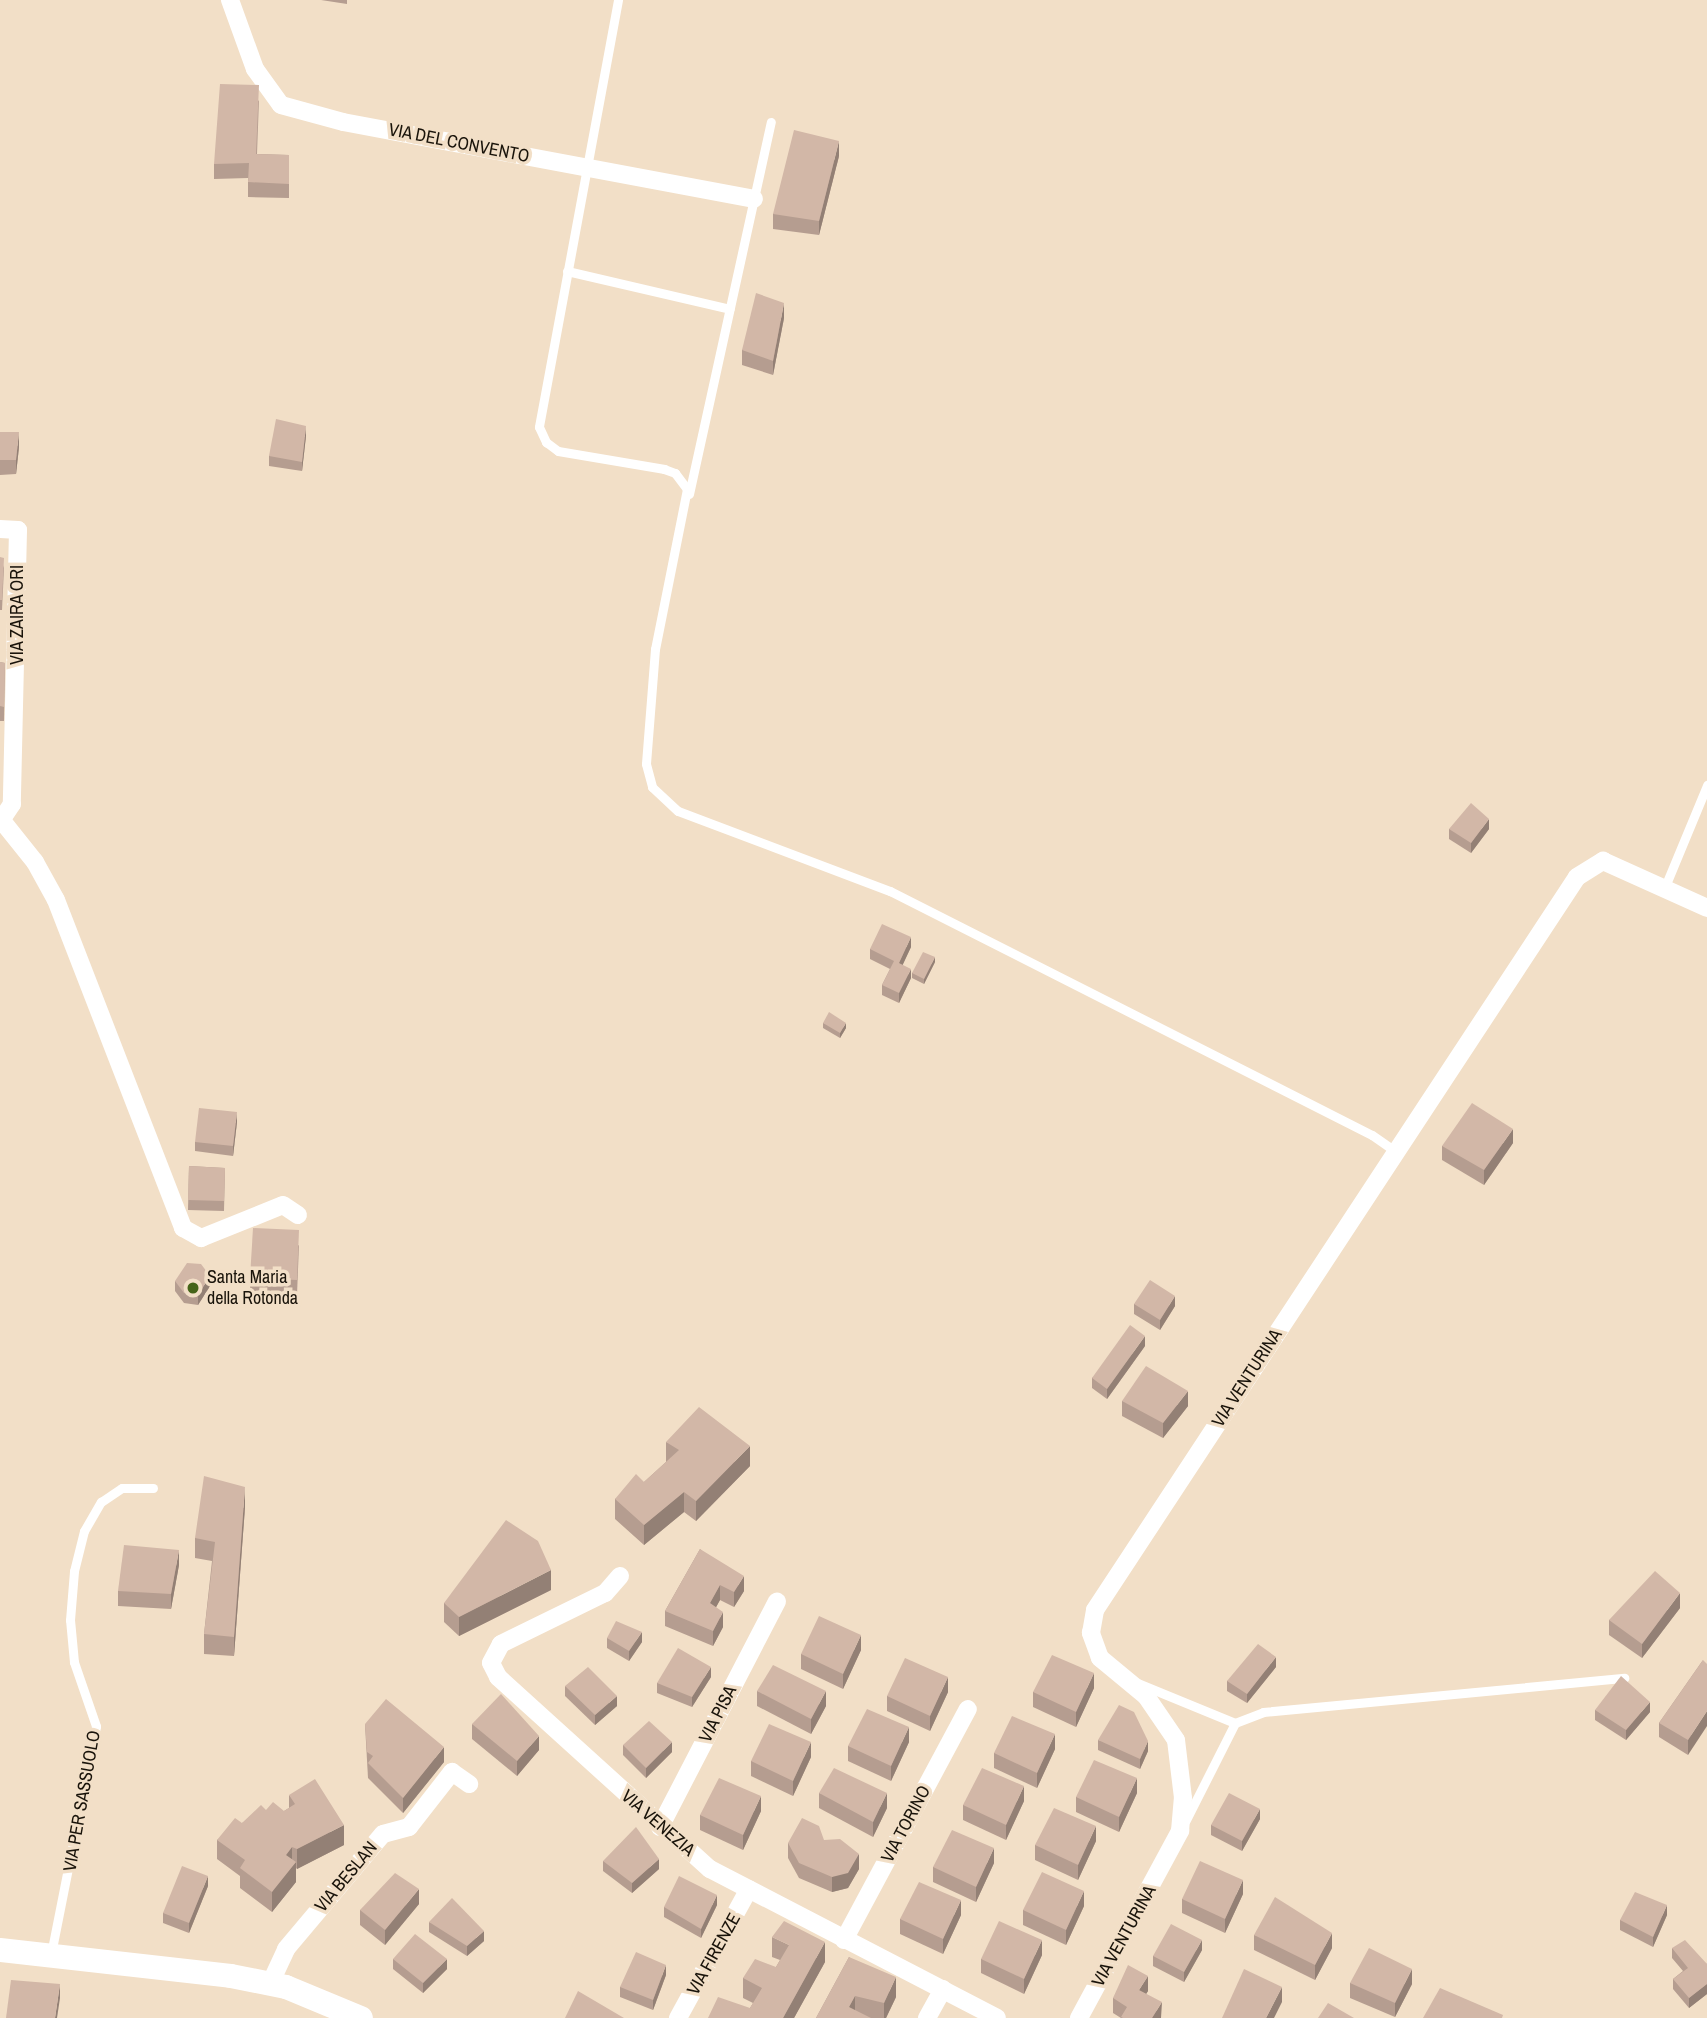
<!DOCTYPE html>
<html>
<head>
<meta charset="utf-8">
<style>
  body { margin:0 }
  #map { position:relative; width:1707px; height:2018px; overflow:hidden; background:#f2dfc7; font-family:"Archivo Narrow",sans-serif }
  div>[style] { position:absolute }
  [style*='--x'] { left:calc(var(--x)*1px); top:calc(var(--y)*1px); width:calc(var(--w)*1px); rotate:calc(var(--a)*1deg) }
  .service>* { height:9px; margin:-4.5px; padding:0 4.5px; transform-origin:4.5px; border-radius:4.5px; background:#fff }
  .minor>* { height:18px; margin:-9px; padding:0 9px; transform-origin:9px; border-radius:9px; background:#fff }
  .secondary>* { height:24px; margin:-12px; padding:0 12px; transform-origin:12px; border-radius:12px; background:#fff }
  .wall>* { inset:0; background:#b59d90 }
  .shaded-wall>* { inset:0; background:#938075 }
  .building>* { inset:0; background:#d2b7a7 }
  .dots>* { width:19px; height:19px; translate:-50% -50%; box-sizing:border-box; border:4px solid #f2dfc7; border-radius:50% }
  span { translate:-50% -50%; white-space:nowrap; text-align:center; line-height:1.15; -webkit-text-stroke:7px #f2dfc7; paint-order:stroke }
  .street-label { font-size:18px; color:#19130a }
  .poi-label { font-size:18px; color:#19130a }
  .left { translate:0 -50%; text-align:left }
</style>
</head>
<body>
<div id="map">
  <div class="service">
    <div style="--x:618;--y:0;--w:434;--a:100.5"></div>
    <div style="--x:539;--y:427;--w:17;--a:65"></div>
    <div style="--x:546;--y:442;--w:15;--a:37"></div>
    <div style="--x:558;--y:451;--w:108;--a:9.6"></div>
    <div style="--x:664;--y:469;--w:12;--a:20"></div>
    <div style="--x:675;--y:473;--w:20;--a:53"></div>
    <div style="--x:687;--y:489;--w:163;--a:101.3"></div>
    <div style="--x:655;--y:649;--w:115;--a:94.5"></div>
    <div style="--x:646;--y:764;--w:24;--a:75"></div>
    <div style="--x:652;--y:787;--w:35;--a:43"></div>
    <div style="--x:678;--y:811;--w:227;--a:20.7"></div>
    <div style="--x:890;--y:891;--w:540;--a:26.85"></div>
    <div style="--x:1372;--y:1135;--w:28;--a:35"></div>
    <div style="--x:567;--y:271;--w:167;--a:13.1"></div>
    <div style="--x:689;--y:494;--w:381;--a:-77.6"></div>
    <div style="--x:1664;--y:889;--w:113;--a:-67.5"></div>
    <div style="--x:1135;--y:1682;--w:108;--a:22.3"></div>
    <div style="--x:1235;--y:1723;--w:109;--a:116.8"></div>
    <div style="--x:1235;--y:1723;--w:30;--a:-21"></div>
    <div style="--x:1263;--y:1712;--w:363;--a:-5.4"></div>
    <div style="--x:51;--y:1954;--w:232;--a:-78.8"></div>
    <div style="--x:96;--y:1726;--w:68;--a:-109"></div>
    <div style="--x:74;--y:1662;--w:42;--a:-95.4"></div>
    <div style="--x:70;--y:1620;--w:49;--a:-85.3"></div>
    <div style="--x:74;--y:1571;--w:41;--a:-76"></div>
    <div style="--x:84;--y:1531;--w:34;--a:-60"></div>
    <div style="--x:101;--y:1502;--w:25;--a:-34"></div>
    <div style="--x:122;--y:1488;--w:31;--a:0"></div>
  </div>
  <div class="minor">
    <div style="--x:230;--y:0;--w:73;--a:70.1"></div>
    <div style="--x:255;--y:69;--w:44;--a:54.2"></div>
    <div style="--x:281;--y:105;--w:64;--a:15.3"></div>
    <div style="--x:343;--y:122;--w:418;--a:10.6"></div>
    <div style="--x:0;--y:529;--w:18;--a:3"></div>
    <div style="--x:18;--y:530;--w:274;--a:91.3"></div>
    <div style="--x:12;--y:804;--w:22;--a:124"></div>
    <div style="--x:3;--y:822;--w:51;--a:51.3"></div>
    <div style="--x:35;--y:862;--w:43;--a:61.1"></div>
    <div style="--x:56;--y:900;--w:352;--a:68.8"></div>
    <div style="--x:183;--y:1228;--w:21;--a:29"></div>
    <div style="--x:201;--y:1238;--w:88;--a:-21.9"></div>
    <div style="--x:283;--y:1205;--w:18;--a:34"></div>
    <div style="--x:620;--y:1576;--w:23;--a:131"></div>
    <div style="--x:605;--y:1593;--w:116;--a:153.9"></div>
    <div style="--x:501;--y:1644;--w:21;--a:118"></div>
    <div style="--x:491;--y:1663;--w:16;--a:63"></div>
    <div style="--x:498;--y:1677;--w:286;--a:42.2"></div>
    <div style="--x:710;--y:1869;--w:323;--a:27.4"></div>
    <div style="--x:660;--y:1827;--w:254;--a:-62.6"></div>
    <div style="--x:844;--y:1940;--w:262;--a:-61.8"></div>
    <div style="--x:270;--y:1984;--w:38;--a:-65"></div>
    <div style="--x:286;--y:1949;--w:150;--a:-49.9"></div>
    <div style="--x:383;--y:1834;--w:27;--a:-15"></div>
    <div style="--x:409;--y:1827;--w:70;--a:-52"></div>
    <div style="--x:452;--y:1772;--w:21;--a:35"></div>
    <div style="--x:678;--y:2018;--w:147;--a:-61.2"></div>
    <div style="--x:927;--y:2018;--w:33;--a:-61"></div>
    <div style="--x:1079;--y:2018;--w:213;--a:-61.6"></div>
    <div style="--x:1180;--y:1831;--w:33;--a:-85"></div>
    <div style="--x:1183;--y:1798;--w:58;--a:-96.9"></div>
    <div style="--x:1176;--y:1740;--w:53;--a:-124.3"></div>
    <div style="--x:1146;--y:1696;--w:60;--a:-140.4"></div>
    <div style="--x:1100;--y:1658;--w:27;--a:-110"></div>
    <div style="--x:1091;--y:1633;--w:23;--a:-80"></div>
    <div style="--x:1095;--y:1610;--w:877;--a:-56.67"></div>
    <div style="--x:1577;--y:877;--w:31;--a:-32"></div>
    <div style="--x:1603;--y:861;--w:114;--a:24.3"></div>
  </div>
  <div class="secondary">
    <div style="--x:0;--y:1950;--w:232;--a:6.4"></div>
    <div style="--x:231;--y:1976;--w:56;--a:11.3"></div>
    <div style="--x:286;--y:1987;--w:81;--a:22.5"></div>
  </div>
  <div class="wall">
    <div style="clip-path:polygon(321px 0,347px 0,347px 4px)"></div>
    <div style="clip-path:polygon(259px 100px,257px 154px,289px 155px,289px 198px,248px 197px,248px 178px,214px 179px,214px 164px)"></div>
    <div style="clip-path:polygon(839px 156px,819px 235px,773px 229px,773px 214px)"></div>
    <div style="clip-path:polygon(784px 318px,773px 375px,742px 365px,742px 350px)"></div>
    <div style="clip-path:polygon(0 432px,19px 447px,16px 474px,0 475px)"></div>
    <div style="clip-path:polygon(306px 436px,302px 471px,269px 466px,269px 456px)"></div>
    <div style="clip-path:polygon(0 557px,4px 568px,2px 610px,0 610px)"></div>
    <div style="clip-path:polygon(0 662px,5px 663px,4px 721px,0 721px)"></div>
    <div style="clip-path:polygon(1449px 829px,1489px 829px,1471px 853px,1449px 839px)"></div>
    <div style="clip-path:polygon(911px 947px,902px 965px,911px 978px,899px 1003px,882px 995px,882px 985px,890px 969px,870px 959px,870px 949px)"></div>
    <div style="clip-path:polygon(935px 962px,924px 984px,912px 978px,912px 973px)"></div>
    <div style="clip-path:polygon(823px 1023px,846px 1028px,840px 1038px,823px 1028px)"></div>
    <div style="clip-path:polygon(237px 1122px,233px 1156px,195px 1151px,195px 1142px)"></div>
    <div style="clip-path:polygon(1513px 1143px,1484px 1185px,1442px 1160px,1442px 1146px)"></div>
    <div style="clip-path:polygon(189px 1166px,225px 1168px,224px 1211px,188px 1210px)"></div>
    <div style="clip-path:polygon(299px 1245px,297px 1295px,250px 1292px,250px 1278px)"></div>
    <div style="clip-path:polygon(175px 1281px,210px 1286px,198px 1305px,184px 1303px,175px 1291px)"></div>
    <div style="clip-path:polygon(1134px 1304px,1175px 1306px,1160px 1330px,1134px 1314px)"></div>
    <div style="clip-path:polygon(1145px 1346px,1107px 1399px,1092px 1388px,1092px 1378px)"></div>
    <div style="clip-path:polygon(1122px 1401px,1188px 1406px,1163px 1438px,1122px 1416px)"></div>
    <div style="clip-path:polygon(666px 1442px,750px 1466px,696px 1521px,684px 1512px,644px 1545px,615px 1519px,615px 1499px,644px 1482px,666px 1462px)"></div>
    <div style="clip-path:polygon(245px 1507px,234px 1656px,204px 1654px,204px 1634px,212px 1561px,195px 1558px,195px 1538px)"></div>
    <div style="clip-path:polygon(700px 1549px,744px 1591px,734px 1607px,720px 1600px,716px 1607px,723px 1627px,713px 1646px,665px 1626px,665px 1611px)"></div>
    <div style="clip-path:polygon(179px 1565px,171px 1609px,118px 1606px,118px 1591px)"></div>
    <div style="clip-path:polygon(551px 1590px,459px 1636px,444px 1622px,444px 1603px)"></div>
    <div style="clip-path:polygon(1680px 1608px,1642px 1658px,1609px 1635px,1609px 1620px)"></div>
    <div style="clip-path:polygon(607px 1638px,642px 1642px,629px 1661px,607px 1648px)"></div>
    <div style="clip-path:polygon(861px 1650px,843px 1689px,801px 1669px,801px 1654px)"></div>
    <div style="clip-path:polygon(1703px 1660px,1688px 1755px,1659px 1737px,1659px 1723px)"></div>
    <div style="clip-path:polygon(1276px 1667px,1247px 1703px,1227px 1691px,1227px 1681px)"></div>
    <div style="clip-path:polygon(711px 1677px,692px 1707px,657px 1693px,657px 1683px)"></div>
    <div style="clip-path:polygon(565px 1686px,617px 1706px,595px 1725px,565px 1696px)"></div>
    <div style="clip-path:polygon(1094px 1688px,1076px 1727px,1033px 1707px,1033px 1692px)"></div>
    <div style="clip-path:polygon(757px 1691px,826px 1706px,811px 1734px,757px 1706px)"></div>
    <div style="clip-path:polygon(948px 1692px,930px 1731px,887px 1711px,887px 1696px)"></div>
    <div style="clip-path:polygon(1595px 1710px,1650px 1712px,1626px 1740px,1595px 1720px)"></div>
    <div style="clip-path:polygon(365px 1724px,444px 1762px,403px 1813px,368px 1778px)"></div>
    <div style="clip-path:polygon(472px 1724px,539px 1750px,517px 1776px,472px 1739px)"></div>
    <div style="clip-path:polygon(1098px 1740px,1148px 1751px,1140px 1769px,1098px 1750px)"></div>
    <div style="clip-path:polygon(909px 1742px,891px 1781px,848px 1761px,848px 1746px)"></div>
    <div style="clip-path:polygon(623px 1745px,672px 1752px,646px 1778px,623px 1755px)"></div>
    <div style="clip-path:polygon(1055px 1749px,1037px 1788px,994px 1768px,994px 1753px)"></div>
    <div style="clip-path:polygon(811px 1757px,793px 1796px,751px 1776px,751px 1761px)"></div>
    <div style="clip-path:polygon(819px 1793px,887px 1808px,873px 1837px,819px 1808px)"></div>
    <div style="clip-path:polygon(1137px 1793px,1119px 1832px,1076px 1812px,1076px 1797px)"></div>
    <div style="clip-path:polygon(289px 1795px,344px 1845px,297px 1869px,296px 1868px,296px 1882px,272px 1912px,240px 1888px,240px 1876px,217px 1859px,217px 1840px,242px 1823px,266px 1810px,284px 1811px,289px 1808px)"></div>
    <div style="clip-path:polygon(1024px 1801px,1006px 1840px,963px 1820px,963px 1805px)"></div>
    <div style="clip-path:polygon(761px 1811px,743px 1850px,700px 1830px,700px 1815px)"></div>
    <div style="clip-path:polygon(1260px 1819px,1242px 1851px,1211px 1835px,1211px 1825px)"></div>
    <div style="clip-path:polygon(824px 1840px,859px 1869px,848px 1888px,832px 1892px,799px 1878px,788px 1858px,788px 1843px)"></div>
    <div style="clip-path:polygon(1096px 1841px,1078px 1880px,1035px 1860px,1035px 1845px)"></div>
    <div style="clip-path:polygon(603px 1861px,659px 1869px,632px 1893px,603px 1871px)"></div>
    <div style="clip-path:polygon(994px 1863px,976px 1902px,933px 1882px,933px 1867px)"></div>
    <div style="clip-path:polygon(208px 1886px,189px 1933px,163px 1923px,163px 1913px)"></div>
    <div style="clip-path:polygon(1243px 1894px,1225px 1933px,1182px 1913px,1182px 1899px)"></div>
    <div style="clip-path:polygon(419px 1904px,385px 1945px,360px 1925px,360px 1910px)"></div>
    <div style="clip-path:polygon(717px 1905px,701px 1938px,664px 1917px,664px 1907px)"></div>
    <div style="clip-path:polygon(1084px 1906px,1066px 1945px,1023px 1925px,1023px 1910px)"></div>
    <div style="clip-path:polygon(961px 1915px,943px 1954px,900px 1934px,900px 1919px)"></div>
    <div style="clip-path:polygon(1667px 1915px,1653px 1947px,1620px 1930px,1620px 1920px)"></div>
    <div style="clip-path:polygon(429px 1922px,484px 1941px,467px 1956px,429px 1932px)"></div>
    <div style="clip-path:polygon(1254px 1935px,1332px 1948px,1315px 1980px,1254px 1950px)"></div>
    <div style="clip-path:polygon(772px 1937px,825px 1962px,794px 2018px,708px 2018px,750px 2008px,753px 2003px,743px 1998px,743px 1978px,776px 1967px,780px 1960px,772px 1957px)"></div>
    <div style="clip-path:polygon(1672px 1948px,1707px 1964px,1707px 1994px,1689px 2008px,1673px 1989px,1673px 1979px,1683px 1971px,1672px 1958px)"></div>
    <div style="clip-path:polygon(1202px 1950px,1184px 1982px,1153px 1966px,1153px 1956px)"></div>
    <div style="clip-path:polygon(1042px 1955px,1024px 1994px,981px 1973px,981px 1959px)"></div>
    <div style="clip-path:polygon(849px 1957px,896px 1997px,886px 2018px,816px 2018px)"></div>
    <div style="clip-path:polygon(393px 1959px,447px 1969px,423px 1993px,393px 1969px)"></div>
    <div style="clip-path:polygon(666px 1975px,653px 2010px,620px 1997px,620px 1987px)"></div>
    <div style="clip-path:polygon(1350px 1983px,1412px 1984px,1395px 2017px,1350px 1998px)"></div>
    <div style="clip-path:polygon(1148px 1991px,1146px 1994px,1161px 2018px,1121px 2018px,1113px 2013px,1113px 1998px)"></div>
  </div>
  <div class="shaded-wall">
    <div style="clip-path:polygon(839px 141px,839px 156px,819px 235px,819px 221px)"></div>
    <div style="clip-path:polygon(784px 303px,784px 318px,773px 375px,773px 361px)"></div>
    <div style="clip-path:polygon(306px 426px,306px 436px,302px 471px,302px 462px)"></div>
    <div style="clip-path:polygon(19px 432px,19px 447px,16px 474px,16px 460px)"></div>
    <div style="clip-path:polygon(1489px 819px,1489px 829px,1471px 853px,1471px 843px)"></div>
    <div style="clip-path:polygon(911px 937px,911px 947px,899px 973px,899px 963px)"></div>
    <div style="clip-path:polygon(935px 957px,935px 962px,924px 984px,924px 979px)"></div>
    <div style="clip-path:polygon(911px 969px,911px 978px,899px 1003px,899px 993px)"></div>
    <div style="clip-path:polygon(846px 1023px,846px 1028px,840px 1038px,840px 1033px)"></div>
    <div style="clip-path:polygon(237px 1112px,237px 1122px,233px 1156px,233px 1146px)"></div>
    <div style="clip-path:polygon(1513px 1129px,1513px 1143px,1484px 1185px,1484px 1170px)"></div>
    <div style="clip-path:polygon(210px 1276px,210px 1286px,198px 1305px,198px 1295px)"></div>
    <div style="clip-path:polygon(1175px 1296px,1175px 1306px,1160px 1330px,1160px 1320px)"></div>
    <div style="clip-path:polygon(1145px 1336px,1145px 1346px,1107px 1399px,1107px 1389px)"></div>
    <div style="clip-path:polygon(1188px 1391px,1188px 1406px,1163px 1438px,1163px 1423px)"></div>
    <div style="clip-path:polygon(750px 1446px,750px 1466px,696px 1521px,696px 1501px)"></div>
    <div style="clip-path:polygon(245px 1487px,245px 1507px,234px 1656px,234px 1637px)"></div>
    <div style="clip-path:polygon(684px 1492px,684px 1512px,644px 1545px,644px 1525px)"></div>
    <div style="clip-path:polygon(179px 1550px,179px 1565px,171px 1609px,171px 1594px)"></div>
    <div style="clip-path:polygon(551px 1570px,551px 1590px,459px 1636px,459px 1617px)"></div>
    <div style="clip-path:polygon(744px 1576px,744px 1591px,734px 1607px,734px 1592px)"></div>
    <div style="clip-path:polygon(720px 1585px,720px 1600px,710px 1618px,710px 1603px)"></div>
    <div style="clip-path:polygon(1680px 1593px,1680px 1608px,1642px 1658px,1642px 1644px)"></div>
    <div style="clip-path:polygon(723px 1612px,723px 1627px,713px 1646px,713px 1631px)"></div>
    <div style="clip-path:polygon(642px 1632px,642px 1642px,629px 1661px,629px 1651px)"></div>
    <div style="clip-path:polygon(861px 1635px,861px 1650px,843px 1689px,843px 1674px)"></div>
    <div style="clip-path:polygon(1276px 1657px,1276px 1667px,1247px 1703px,1247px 1694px)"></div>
    <div style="clip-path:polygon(711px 1667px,711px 1677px,692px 1707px,692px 1697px)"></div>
    <div style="clip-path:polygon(1094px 1673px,1094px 1688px,1076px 1727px,1076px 1712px)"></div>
    <div style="clip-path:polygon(948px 1677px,948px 1692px,930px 1731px,930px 1716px)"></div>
    <div style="clip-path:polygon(826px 1691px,826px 1706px,811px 1734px,811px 1719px)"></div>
    <div style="clip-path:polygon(617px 1696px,617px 1706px,595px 1725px,595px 1715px)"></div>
    <div style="clip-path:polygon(1650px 1702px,1650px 1712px,1626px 1740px,1626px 1730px)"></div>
    <div style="clip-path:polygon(1707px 1711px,1707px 1726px,1688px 1755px,1688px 1740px)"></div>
    <div style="clip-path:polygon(909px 1727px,909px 1742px,891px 1781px,891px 1766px)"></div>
    <div style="clip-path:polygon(1055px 1734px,1055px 1749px,1037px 1788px,1037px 1773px)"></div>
    <div style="clip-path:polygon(539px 1736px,539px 1750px,517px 1776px,517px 1761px)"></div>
    <div style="clip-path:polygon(1148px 1741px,1148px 1751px,1140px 1769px,1140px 1759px)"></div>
    <div style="clip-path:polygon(672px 1742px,672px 1752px,646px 1778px,646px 1768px)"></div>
    <div style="clip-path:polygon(811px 1742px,811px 1757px,793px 1796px,793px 1781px)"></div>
    <div style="clip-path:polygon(444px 1747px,444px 1762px,403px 1813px,403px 1798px)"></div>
    <div style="clip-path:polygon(1137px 1778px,1137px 1793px,1119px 1832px,1119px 1817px)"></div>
    <div style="clip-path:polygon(1024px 1786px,1024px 1801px,1006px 1840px,1006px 1825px)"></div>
    <div style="clip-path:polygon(887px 1793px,887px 1808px,873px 1837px,873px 1822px)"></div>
    <div style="clip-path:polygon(761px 1796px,761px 1811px,743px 1850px,743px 1835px)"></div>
    <div style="clip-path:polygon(1260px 1809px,1260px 1819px,1242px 1851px,1242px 1841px)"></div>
    <div style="clip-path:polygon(344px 1825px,344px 1845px,297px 1869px,297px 1849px)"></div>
    <div style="clip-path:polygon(1096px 1826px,1096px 1841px,1078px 1880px,1078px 1865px)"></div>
    <div style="clip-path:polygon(292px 1847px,292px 1866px,296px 1862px,296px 1882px,272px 1912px,272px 1892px,286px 1855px)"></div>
    <div style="clip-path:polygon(994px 1848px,994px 1863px,976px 1902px,976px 1887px)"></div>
    <div style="clip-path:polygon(859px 1854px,859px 1869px,848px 1888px,832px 1892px,832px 1877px)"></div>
    <div style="clip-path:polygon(659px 1859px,659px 1869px,632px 1893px,632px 1883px)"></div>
    <div style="clip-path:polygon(208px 1876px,208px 1886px,189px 1933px,189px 1923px)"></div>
    <div style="clip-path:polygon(1243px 1880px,1243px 1894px,1225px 1933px,1225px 1919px)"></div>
    <div style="clip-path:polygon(419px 1889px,419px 1904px,385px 1945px,385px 1930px)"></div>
    <div style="clip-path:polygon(1084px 1891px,1084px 1906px,1066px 1945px,1066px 1930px)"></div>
    <div style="clip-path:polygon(717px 1895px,717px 1905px,701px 1938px,701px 1929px)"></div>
    <div style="clip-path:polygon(961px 1900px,961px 1915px,943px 1954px,943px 1939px)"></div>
    <div style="clip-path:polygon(1667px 1905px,1667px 1915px,1653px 1947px,1653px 1937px)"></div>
    <div style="clip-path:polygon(484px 1931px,484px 1941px,467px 1956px,467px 1946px)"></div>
    <div style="clip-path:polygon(1332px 1933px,1332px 1948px,1315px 1980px,1315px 1965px)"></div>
    <div style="clip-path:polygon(1042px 1940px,1042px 1955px,1024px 1994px,1024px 1979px)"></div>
    <div style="clip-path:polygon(1202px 1940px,1202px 1950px,1184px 1982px,1184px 1972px)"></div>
    <div style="clip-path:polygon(825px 1942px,825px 1962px,794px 2018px,783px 2018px)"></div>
    <div style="clip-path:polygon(447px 1959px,447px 1969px,423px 1993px,423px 1983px)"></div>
    <div style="clip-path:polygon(666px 1965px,666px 1975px,653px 2010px,653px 2000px)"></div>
    <div style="clip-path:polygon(1412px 1969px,1412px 1984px,1395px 2017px,1395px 2003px)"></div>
    <div style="clip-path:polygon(1148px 1976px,1148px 1991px,1139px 2005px,1139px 1990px)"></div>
    <div style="clip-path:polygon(896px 1977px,896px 1997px,886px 2018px,884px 2018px,884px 2003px)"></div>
    <div style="clip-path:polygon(60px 1984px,60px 1998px,57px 2018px,55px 2018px)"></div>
    <div style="clip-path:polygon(1707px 1984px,1707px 1994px,1689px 2008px,1689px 1998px)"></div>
    <div style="clip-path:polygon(1282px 1987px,1282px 2002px,1274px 2018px,1266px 2018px)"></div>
    <div style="clip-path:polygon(855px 1996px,855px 2016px,849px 2007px)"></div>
    <div style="clip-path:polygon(1162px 2002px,1161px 2018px,1152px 2018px)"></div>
  </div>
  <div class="building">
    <div style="clip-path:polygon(220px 84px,259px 85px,256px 154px,289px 155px,289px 184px,248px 182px,249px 163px,214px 164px)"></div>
    <div style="clip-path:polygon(794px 130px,839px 141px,819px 221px,773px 214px)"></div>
    <div style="clip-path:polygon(756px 293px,784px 303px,773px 361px,742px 350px)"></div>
    <div style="clip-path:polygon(276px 419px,306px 426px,302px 462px,269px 456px)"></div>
    <div style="clip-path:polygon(0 432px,19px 432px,16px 460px,0 460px)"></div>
    <div style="clip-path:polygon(0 557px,4px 558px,2px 600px,0 600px)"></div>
    <div style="clip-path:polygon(0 662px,5px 663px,4px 707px,0 706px)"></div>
    <div style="clip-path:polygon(1471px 803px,1489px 819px,1471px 843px,1449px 829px)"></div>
    <div style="clip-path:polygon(882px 924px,911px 937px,899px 963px,911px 969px,899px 993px,882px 985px,894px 961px,870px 949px)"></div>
    <div style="clip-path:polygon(923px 952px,935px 957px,924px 979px,912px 973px)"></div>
    <div style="clip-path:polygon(829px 1012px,846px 1023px,840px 1033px,823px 1023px)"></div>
    <div style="clip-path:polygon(1472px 1103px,1513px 1129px,1484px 1170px,1442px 1146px)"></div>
    <div style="clip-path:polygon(199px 1108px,237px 1112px,233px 1146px,195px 1142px)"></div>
    <div style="clip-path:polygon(189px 1166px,225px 1168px,224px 1201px,188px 1200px)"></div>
    <div style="clip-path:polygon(253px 1228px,299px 1230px,297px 1280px,250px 1278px)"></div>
    <div style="clip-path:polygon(187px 1263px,201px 1264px,210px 1276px,198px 1295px,184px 1293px,175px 1281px)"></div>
    <div style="clip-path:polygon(1150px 1280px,1175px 1296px,1160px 1320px,1134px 1304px)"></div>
    <div style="clip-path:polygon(1130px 1325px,1145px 1336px,1107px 1389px,1092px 1378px)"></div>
    <div style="clip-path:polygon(1146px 1366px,1188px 1391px,1163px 1423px,1122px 1401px)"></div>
    <div style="clip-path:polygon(699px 1407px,750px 1446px,696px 1501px,684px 1492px,644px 1525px,615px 1499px,636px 1474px,644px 1482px,679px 1450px,666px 1442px)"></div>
    <div style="clip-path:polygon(204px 1476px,245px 1487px,234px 1637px,204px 1634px,215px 1542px,195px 1538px)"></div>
    <div style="clip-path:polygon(506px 1520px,538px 1541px,551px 1570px,459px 1617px,444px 1603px)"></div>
    <div style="clip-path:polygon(124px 1545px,179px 1550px,171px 1594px,118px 1591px)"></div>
    <div style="clip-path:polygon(700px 1549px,744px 1576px,734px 1592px,720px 1585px,710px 1603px,723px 1612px,713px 1631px,665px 1611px)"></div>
    <div style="clip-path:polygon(1655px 1571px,1680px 1593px,1642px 1644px,1609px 1620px)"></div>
    <div style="clip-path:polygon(819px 1616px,861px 1635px,843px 1674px,801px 1654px)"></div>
    <div style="clip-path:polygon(616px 1621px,642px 1632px,629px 1651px,607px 1638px)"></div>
    <div style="clip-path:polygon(1258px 1644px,1276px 1657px,1247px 1694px,1227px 1681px)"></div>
    <div style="clip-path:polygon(678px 1648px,711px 1667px,692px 1697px,657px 1683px)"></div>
    <div style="clip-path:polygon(1052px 1655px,1094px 1673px,1076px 1712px,1033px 1692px)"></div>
    <div style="clip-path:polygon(905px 1658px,948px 1677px,930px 1716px,887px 1696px)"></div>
    <div style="clip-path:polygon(1703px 1660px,1707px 1664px,1707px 1711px,1688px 1740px,1659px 1723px)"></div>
    <div style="clip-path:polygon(773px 1665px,826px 1691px,811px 1719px,757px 1691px)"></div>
    <div style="clip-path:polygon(588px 1667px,617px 1696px,595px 1715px,565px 1686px)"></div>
    <div style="clip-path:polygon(1621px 1676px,1650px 1702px,1626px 1730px,1595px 1710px)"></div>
    <div style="clip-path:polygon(501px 1694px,539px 1736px,517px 1761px,472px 1724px)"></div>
    <div style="clip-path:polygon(386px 1699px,444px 1747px,403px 1798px,368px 1763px,373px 1756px,367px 1752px,365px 1724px)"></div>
    <div style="clip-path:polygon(1119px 1705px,1134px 1712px,1148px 1741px,1140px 1759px,1098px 1740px)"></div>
    <div style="clip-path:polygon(867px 1709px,909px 1727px,891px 1766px,848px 1746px)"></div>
    <div style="clip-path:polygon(1012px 1716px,1055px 1734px,1037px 1773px,994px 1753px)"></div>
    <div style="clip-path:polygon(649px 1721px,672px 1742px,646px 1768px,623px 1745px)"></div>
    <div style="clip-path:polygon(769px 1724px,811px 1742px,793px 1781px,751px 1761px)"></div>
    <div style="clip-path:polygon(1094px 1760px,1137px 1778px,1119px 1817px,1076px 1797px)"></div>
    <div style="clip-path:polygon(834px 1768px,887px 1793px,873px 1822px,819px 1793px)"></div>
    <div style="clip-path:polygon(982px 1768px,1024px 1786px,1006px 1825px,963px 1805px)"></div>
    <div style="clip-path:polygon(719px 1778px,761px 1796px,743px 1835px,700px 1815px)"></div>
    <div style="clip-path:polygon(315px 1779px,344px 1825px,297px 1849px,292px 1847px,286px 1855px,296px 1862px,272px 1892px,240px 1868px,245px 1860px,217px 1840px,235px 1818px,242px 1823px,261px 1805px,266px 1810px,273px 1802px,284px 1811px,295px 1804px,289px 1795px)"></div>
    <div style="clip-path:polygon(1229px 1793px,1260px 1809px,1242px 1841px,1211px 1825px)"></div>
    <div style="clip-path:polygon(1054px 1808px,1096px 1826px,1078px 1865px,1035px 1845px)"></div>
    <div style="clip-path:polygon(802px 1818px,819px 1826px,824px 1840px,840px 1839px,859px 1854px,848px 1873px,832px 1877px,799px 1863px,788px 1843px)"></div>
    <div style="clip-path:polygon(636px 1827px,659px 1859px,632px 1883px,603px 1861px)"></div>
    <div style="clip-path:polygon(952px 1830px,994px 1848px,976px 1887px,933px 1867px)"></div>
    <div style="clip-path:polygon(1200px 1861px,1243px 1880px,1225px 1919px,1182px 1899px)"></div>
    <div style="clip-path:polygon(182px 1866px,208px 1876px,189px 1923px,163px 1913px)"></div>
    <div style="clip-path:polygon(1042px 1872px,1084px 1891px,1066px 1930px,1023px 1910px)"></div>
    <div style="clip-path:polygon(395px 1873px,419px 1889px,385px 1930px,360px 1910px)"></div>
    <div style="clip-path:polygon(679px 1876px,717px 1895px,701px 1929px,664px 1907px)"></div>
    <div style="clip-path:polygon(919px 1882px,961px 1900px,943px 1939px,900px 1919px)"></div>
    <div style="clip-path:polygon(1635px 1892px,1667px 1905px,1653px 1937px,1620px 1920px)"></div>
    <div style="clip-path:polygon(1275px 1897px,1332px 1933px,1315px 1965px,1254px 1935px)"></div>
    <div style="clip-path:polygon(452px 1898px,484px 1931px,467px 1946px,429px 1922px)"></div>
    <div style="clip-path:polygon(784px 1921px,825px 1942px,783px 2018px,708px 2018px,718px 1997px,750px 2008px,762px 1988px,743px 1978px,755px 1959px,776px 1967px,789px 1945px,772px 1937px)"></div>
    <div style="clip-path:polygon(999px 1921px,1042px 1940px,1024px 1979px,981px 1959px)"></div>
    <div style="clip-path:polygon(1171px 1924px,1202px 1940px,1184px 1972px,1153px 1956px)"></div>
    <div style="clip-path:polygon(415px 1934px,447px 1959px,423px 1983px,393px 1959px)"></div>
    <div style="clip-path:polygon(1685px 1940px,1707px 1964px,1707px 1984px,1689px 1998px,1673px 1979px,1688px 1968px,1672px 1948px)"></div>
    <div style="clip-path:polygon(1369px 1948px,1412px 1969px,1395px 2003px,1350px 1983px)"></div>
    <div style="clip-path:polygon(636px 1952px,666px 1965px,653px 2000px,620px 1987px)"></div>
    <div style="clip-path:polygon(849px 1957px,896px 1977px,884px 2003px,855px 1996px,849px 2007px,871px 2018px,816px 2018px)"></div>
    <div style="clip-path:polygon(1128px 1965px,1148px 1976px,1139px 1990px,1162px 2002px,1152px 2018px,1123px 2018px,1121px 2017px,1127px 2007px,1113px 1998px)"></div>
    <div style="clip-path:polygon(1244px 1969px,1282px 1987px,1266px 2018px,1222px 2018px)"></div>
    <div style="clip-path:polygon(11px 1980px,60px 1984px,55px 2018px,6px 2018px)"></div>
    <div style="clip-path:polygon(1440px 1988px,1503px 2015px,1502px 2018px,1423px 2018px)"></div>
    <div style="clip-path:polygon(578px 1991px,624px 2018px,565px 2018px)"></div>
    <div style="clip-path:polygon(1328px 2003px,1354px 2018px,1318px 2018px)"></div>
  </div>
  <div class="dots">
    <div style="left:193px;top:1288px;background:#456419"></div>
  </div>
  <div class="street-label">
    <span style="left:459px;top:143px;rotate:11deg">VIA DEL CONVENTO</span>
    <span style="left:17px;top:615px;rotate:-90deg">VIA ZAIRA ORI</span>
    <span style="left:1247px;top:1378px;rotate:-57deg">VIA VENTURINA</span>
    <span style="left:718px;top:1714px;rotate:-63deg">VIA PISA</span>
    <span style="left:82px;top:1801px;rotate:-80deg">VIA PER SASSUOLO</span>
    <span style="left:658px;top:1823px;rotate:41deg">VIA VENEZIA</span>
    <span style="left:906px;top:1824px;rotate:-62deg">VIA TORINO</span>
    <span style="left:346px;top:1877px;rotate:-50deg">VIA BESLAN</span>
    <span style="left:1124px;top:1936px;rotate:-61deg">VIA VENTURINA</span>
    <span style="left:714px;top:1954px;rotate:-61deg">VIA FIRENZE</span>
  </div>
  <div class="poi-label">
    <span class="left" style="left:207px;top:1288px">Santa Maria<br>della Rotonda</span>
  </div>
</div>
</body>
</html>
